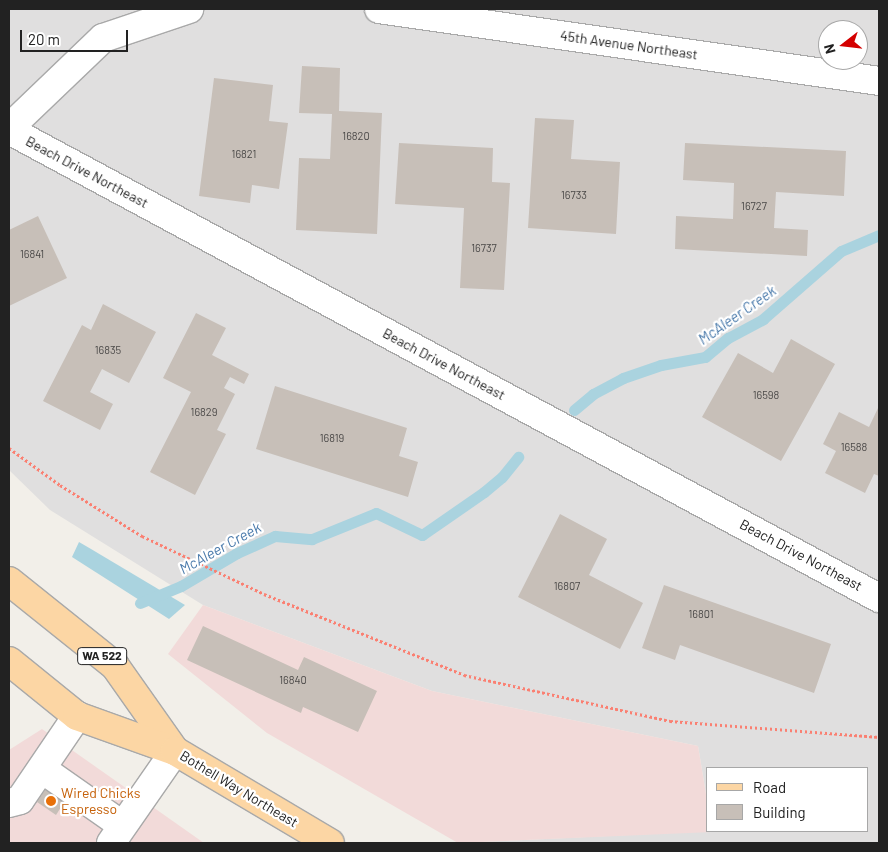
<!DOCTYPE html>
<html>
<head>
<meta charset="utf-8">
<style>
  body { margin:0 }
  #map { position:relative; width:888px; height:852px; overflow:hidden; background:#f2efe9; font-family:Barlow,sans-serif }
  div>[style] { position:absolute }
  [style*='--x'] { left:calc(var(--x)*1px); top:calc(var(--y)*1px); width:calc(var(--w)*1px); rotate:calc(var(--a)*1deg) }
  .residential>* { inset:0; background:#e0dfdf }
  .commercial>* { inset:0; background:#f2dad9 }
  .water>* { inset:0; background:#aad3df }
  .stream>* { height:11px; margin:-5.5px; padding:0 5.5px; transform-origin:5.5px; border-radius:5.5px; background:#aad3df }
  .building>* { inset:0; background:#c7bfb8 }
  .path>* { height:3px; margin-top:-1.5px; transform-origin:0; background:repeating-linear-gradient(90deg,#fa8072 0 2.5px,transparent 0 5px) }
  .roads { filter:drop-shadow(1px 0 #a9a9a9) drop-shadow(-1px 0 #a9a9a9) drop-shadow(0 1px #a9a9a9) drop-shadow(0 -1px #a9a9a9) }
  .minor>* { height:28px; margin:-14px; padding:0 14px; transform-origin:14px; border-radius:14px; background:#fff }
  .major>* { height:28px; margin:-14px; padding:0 14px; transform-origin:14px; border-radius:14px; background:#fcd6a4 }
  .dots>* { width:14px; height:14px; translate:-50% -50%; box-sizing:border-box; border:2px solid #fff; border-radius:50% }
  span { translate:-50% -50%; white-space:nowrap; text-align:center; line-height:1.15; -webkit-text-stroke:4.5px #fff; paint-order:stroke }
  .number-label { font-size:11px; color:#4b4948 }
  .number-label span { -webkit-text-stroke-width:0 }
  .shield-label span { padding:1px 4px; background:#fff; border:1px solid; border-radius:4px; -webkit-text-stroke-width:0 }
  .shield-label { font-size:12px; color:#222; font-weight:700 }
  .street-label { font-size:14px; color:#222 }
  .food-label { font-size:14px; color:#c56008 }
  .left { translate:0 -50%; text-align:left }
  .water-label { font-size:15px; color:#4a7aab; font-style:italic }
  .frame { position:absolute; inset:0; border:10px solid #222; pointer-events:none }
  .legend { position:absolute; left:706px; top:767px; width:162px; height:65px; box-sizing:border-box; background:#fff; border:1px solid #a7a7a7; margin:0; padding:6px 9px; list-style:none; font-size:15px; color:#222 }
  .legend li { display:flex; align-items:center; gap:10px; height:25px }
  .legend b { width:25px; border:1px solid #a7a7a7 }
  .north { position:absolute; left:818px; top:20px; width:50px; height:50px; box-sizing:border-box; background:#fff; border:1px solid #a7a7a7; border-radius:50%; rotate:254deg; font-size:14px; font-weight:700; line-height:20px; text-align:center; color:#222 }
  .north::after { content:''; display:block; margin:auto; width:18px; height:22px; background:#d40000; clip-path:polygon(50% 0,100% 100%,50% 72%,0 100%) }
  .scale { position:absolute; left:20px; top:30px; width:108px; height:22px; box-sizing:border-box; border:2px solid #222; border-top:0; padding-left:6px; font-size:15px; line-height:18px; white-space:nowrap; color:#222; -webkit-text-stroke:4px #fff; paint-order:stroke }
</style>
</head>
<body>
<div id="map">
  <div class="residential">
    <div style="clip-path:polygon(evenodd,9px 9px,879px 9px,879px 843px,458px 843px,712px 831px,867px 831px,867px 768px,707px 768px,707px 800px,698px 746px,432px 691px,203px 605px,50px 510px,9px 470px,9px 9px,828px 30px,858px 30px,858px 60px,828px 60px,828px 30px)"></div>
  </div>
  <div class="commercial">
    <div style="clip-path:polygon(203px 605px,432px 691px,698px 746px,707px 800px,707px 831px,712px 832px,458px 843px,267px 733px,168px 654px)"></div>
    <div style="clip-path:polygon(42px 729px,204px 843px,9px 843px,9px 750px)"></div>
  </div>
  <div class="water">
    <div style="clip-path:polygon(79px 542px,91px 549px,185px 605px,169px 619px,72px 557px)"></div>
  </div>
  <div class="stream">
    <div style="--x:574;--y:410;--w:25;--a:-40"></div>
    <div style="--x:593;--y:394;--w:34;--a:-28"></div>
    <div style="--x:623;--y:378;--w:40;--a:-18.9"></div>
    <div style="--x:661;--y:365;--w:45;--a:-10.3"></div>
    <div style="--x:705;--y:357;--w:30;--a:-40"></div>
    <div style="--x:728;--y:338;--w:40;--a:-28"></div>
    <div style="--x:763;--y:319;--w:103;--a:-41.1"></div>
    <div style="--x:841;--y:251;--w:41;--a:-22.8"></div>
    <div style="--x:140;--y:603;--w:44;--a:-22.5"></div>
    <div style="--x:181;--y:586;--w:65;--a:-30.5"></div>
    <div style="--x:237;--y:553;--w:42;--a:-24.1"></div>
    <div style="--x:275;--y:536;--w:37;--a:5"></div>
    <div style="--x:312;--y:539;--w:69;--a:-22.1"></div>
    <div style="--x:376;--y:513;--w:51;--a:25.6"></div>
    <div style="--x:422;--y:535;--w:75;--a:-34.7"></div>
    <div style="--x:484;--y:492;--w:23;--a:-40"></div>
    <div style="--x:502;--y:477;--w:26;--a:-51"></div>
  </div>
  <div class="building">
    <div style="clip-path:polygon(302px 66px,340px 68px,339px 111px,382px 113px,377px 234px,296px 230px,299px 158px,330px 159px,332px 114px,299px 113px)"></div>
    <div style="clip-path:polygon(214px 78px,273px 85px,269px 121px,288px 123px,279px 189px,252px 185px,250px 203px,199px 196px)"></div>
    <div style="clip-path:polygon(535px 118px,574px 120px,571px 159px,620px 162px,616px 234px,528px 228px)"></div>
    <div style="clip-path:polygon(399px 143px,493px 148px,492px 182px,510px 183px,504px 290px,460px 288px,464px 208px,395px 204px)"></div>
    <div style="clip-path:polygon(685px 143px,846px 151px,844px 196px,776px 192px,774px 228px,808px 230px,807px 256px,675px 249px,676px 216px,733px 219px,734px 183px,683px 180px)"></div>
    <div style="clip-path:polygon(38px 216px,67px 278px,9px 306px,9px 230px)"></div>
    <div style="clip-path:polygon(103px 304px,156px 332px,129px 383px,102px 369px,90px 392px,113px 404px,100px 430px,43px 401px,82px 325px,91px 330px)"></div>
    <div style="clip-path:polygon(196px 313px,226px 328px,212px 355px,249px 374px,244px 384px,230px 377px,224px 388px,235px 394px,217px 430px,226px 434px,195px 495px,150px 472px,191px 392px,163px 378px)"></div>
    <div style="clip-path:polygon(791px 339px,835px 364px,781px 461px,702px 417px,738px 353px,773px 373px)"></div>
    <div style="clip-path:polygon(275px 386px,407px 428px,399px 456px,418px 462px,408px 497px,256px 449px)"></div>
    <div style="clip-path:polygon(879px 406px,879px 476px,874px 474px,865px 493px,825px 473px,836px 451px,823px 444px,839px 412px,869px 427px)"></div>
    <div style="clip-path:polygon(560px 514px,607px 539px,589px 575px,643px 603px,620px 649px,518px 597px)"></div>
    <div style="clip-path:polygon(664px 585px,831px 644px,814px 693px,680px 645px,675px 660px,642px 648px)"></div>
    <div style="clip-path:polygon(203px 626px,298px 670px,304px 657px,377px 691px,358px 732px,303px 707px,301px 713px,187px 660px)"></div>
    <div style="clip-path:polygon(47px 787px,65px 801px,56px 815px,37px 802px)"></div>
  </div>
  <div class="path">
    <div style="--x:9;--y:448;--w:63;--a:36"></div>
    <div style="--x:60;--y:485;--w:97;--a:31.9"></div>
    <div style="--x:142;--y:536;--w:135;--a:25.4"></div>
    <div style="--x:264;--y:594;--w:216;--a:22"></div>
    <div style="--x:464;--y:675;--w:211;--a:12.6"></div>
    <div style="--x:670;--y:721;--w:210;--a:4.4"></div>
  </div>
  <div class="roads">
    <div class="minor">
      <div style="--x:379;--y:9;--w:505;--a:8.19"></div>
      <div style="--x:9;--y:128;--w:130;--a:-43.8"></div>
      <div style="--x:103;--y:38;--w:91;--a:-18.6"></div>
      <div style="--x:9;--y:130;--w:988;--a:28.28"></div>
      <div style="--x:42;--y:769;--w:98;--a:35"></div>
      <div style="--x:9;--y:803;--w:11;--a:-15"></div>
      <div style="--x:20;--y:800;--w:102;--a:-55.8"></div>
      <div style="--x:111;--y:843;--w:112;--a:-55.2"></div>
    </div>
    <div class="major">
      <div style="--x:9;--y:581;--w:136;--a:38.7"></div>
      <div style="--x:115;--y:666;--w:104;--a:54.8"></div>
      <div style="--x:9;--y:661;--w:87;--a:39"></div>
      <div style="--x:77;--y:716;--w:104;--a:19.7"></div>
      <div style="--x:175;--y:751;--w:180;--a:30.7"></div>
    </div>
  </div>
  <div class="dots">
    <div style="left:51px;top:801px;background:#e8710a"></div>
  </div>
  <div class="number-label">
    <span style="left:356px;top:136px">16820</span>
    <span style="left:244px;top:154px">16821</span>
    <span style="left:574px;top:195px">16733</span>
    <span style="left:754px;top:206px">16727</span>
    <span style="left:484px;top:248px">16737</span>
    <span style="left:32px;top:254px">16841</span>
    <span style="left:108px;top:350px">16835</span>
    <span style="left:766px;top:395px">16598</span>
    <span style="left:204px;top:412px">16829</span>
    <span style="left:332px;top:438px">16819</span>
    <span style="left:854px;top:447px">16588</span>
    <span style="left:567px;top:586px">16807</span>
    <span style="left:701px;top:614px">16801</span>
    <span style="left:293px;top:680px">16840</span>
  </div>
  <div class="shield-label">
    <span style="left:102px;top:656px">WA 522</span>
  </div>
  <div class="street-label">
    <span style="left:629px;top:45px;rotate:8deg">45th Avenue Northeast</span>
    <span style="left:87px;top:172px;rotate:28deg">Beach Drive Northeast</span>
    <span style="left:444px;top:364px;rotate:28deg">Beach Drive Northeast</span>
    <span style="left:801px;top:555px;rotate:28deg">Beach Drive Northeast</span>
    <span style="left:239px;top:789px;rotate:31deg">Bothell Way Northeast</span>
  </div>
  <div class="food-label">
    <span class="left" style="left:61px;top:801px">Wired Chicks<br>Espresso</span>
  </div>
  <div class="water-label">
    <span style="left:737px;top:315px;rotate:-35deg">McAleer Creek</span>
    <span style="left:220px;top:548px;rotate:-29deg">McAleer Creek</span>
  </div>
  <div class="frame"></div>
  <ul class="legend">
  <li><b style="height:6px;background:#fcd6a4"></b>Road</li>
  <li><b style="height:14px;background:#c7bfb8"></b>Building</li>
  </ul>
  <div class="north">N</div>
  <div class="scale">20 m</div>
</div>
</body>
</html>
